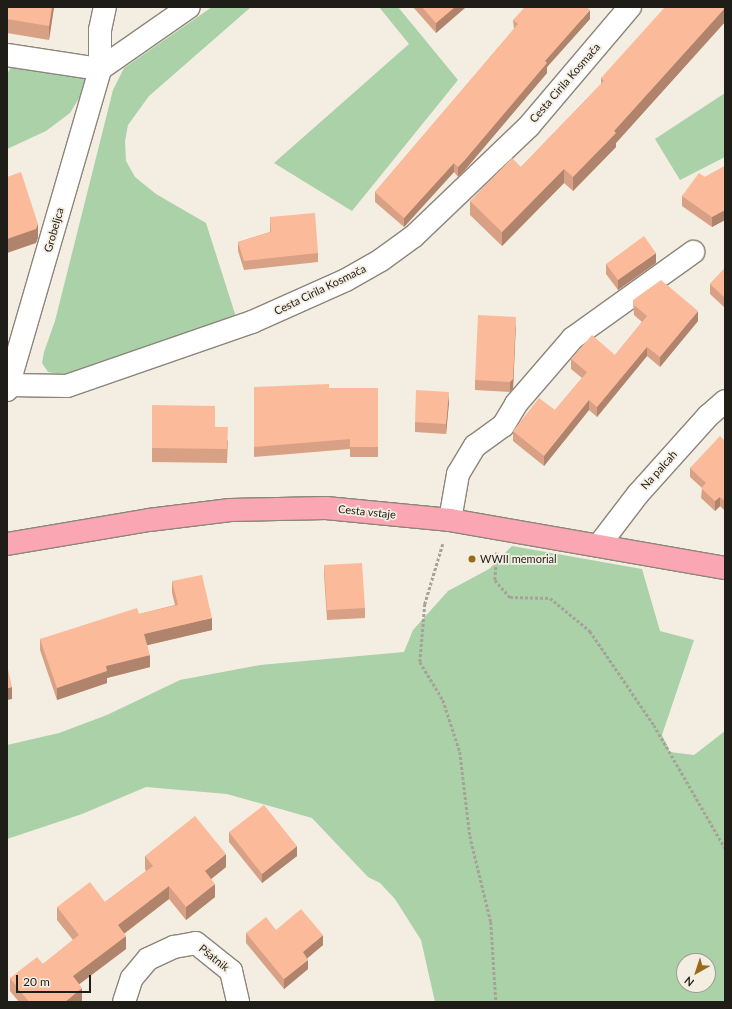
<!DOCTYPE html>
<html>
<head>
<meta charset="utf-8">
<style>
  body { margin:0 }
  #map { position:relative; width:732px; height:1009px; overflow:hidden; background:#f4ede1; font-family:Lato,sans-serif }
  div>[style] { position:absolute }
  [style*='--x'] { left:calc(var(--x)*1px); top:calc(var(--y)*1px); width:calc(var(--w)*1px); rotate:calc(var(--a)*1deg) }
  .green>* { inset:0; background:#aad1a7 }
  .path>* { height:2.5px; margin-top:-1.25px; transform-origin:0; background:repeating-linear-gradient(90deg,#a7a299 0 3px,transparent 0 5px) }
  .roads { filter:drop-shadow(1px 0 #8c857a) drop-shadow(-1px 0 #8c857a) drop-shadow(0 1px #8c857a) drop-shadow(0 -1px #8c857a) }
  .minor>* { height:22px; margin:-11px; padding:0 11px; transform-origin:11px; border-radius:11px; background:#fff }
  .major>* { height:22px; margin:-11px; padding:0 11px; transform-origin:11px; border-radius:11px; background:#faa6b3 }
  .wall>* { inset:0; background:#d8a185 }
  .shaded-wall>* { inset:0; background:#b0836c }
  .building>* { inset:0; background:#fbbb9b }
  .dots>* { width:11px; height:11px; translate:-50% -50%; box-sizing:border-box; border:2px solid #f4ede1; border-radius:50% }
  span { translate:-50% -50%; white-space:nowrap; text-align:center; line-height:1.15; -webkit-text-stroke:3.5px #f4ede1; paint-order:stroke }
  .street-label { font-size:11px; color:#1f1d18 }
  .poi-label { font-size:11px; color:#1f1d18 }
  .left { translate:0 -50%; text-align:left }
  .frame { position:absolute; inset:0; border:8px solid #1f1d18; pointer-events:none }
  .north { position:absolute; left:676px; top:953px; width:40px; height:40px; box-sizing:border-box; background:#f4ede1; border:1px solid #9f9a91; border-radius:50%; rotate:219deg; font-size:11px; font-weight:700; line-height:16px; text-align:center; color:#1f1d18 }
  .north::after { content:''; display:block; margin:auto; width:14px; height:18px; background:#996a1b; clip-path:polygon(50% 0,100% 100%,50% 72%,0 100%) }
  .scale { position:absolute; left:16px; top:975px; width:75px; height:18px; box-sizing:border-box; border:2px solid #1f1d18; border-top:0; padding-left:5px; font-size:12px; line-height:14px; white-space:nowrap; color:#1f1d18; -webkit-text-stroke:3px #f4ede1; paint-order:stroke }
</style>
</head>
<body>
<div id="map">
  <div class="green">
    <div style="clip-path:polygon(212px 7px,251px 7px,149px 96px,128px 125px,125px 141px,126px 161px,135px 177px,156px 194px,206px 223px,236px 317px,63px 375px,48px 372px,42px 363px,44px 352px,55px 321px,113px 90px,124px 68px)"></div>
    <div style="clip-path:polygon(379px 7px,398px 7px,458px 80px,352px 211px,274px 163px,409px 44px)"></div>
    <div style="clip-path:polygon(12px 65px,82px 73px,89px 82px,70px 113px,46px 131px,7px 149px,7px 74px)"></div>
    <div style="clip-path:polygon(725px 93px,725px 157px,680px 180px,655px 139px)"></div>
    <div style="clip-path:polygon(evenodd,512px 546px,642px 569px,660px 631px,694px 640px,662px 735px,670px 752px,694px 755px,725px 731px,725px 1002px,435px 1002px,421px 940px,395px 899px,380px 883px,368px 877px,312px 818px,227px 794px,146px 787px,82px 814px,7px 839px,7px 745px,59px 733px,107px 715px,180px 680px,260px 665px,404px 652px,413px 630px,448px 591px,489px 569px,512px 546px,684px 961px,708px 961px,708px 985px,684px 985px,684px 961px)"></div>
  </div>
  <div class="path">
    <div style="--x:443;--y:544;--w:63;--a:106.7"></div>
    <div style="--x:425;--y:604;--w:58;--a:94.9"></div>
    <div style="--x:420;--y:662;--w:44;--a:58.8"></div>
    <div style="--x:443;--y:700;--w:55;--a:71.9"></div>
    <div style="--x:460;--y:752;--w:85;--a:83.2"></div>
    <div style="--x:470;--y:836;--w:89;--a:76.3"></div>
    <div style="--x:491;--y:922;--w:80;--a:86.4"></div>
    <div style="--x:497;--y:552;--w:28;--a:94"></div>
    <div style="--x:495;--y:580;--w:23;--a:49"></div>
    <div style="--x:510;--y:597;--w:40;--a:1.4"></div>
    <div style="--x:550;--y:598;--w:52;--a:39.5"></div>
    <div style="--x:590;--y:631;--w:114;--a:55.8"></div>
    <div style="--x:654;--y:725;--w:142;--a:60"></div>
  </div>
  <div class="roads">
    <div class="minor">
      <div style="--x:7;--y:55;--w:94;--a:8.6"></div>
      <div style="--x:100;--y:69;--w:108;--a:-34.9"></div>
      <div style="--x:10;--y:385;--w:57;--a:1"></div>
      <div style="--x:67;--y:386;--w:196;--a:-19.1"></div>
      <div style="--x:252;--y:322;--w:103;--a:-24.1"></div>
      <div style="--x:346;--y:280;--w:40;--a:-29.7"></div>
      <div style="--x:381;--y:260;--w:41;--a:-36"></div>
      <div style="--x:414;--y:236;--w:159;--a:-43.7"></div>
      <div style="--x:529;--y:126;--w:156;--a:-49.7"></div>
      <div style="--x:7;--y:390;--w:334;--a:-73.8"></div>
      <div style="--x:100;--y:69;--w:39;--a:-90"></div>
      <div style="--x:100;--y:30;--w:24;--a:-78"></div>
      <div style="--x:450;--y:520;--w:47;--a:-80.1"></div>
      <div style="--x:458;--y:474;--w:33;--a:-59"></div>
      <div style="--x:475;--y:446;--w:34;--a:-36"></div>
      <div style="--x:503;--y:426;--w:26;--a:-59"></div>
      <div style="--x:516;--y:404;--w:87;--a:-49.2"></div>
      <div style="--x:573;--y:338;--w:148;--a:-35.6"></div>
      <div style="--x:599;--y:545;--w:64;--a:-52.6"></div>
      <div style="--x:638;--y:494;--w:105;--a:-48.1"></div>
      <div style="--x:708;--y:416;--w:23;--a:-41"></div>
      <div style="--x:124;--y:1002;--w:25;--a:-72"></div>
      <div style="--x:132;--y:978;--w:25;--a:-50"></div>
      <div style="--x:148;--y:959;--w:29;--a:-25"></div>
      <div style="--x:174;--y:947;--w:22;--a:-10"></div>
      <div style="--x:196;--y:943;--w:45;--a:38.7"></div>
      <div style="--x:231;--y:971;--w:32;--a:77"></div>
    </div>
    <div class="major">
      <div style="--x:7;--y:544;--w:144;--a:-9.6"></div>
      <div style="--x:149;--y:520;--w:82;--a:-7"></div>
      <div style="--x:230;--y:510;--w:96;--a:-1.2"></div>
      <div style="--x:326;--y:508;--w:125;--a:5.5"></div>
      <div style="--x:450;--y:520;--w:279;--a:9.9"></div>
    </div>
  </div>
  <div class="wall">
    <div style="clip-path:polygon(7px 7px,54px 7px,49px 40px,7px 33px)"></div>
    <div style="clip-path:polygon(413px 7px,466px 7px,436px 33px)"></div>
    <div style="clip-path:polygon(725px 7px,725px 22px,616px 143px,616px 147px,573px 191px,564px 183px,502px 246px,470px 215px,470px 201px,521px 167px,601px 84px,601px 78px)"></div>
    <div style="clip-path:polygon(590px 19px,547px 67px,547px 73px,464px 171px,458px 177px,454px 172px,404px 227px,375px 202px,375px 192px,514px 29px,513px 20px)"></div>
    <div style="clip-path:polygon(725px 166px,725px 220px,712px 227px,682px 206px,682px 196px,705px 177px)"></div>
    <div style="clip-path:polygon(270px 217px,318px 253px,318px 262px,244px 270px,238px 251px,238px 242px,270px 232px)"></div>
    <div style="clip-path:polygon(656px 263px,618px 290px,606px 274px,606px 264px)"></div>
    <div style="clip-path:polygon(725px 268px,725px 308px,710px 294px,710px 284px)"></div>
    <div style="clip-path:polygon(633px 300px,698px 321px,660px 367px,647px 356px,597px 417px,589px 410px,544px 466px,513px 441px,513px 431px,555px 410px,582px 378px,571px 369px,571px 359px,615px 355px,642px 322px,634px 315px)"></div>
    <div style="clip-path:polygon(516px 326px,513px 389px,510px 392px,475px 390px,475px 380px)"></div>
    <div style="clip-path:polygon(254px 387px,329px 388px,378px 388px,378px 457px,350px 457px,350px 449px,254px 457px)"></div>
    <div style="clip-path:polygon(449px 402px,446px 434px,415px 432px,415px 422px)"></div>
    <div style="clip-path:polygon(152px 405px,215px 427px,228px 441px,227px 463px,152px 462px)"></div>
    <div style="clip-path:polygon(725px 441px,725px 511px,720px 506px,715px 511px,701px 498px,702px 488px,690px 477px,690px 468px)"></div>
    <div style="clip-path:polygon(324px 565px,365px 608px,365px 618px,327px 620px,324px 574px)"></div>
    <div style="clip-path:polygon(172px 581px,212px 630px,147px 645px,150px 667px,107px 678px,107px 683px,57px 700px,40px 650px,40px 639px,139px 614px,175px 605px,172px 593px)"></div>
    <div style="clip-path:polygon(229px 832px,297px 856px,262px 883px,229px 842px)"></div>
    <div style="clip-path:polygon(145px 856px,226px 867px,211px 879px,215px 897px,186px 920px,169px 899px,124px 934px,126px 949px,79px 984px,82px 1001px,81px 1002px,19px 1002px,10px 991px,10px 978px,43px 964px,73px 940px,57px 920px,57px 907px,105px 902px,146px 871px,145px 869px)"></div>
    <div style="clip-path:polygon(276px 930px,323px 945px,307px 958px,308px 969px,284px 989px,246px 943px,246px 933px)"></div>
  </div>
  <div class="shaded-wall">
    <div style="clip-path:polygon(52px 7px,54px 7px,49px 40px,49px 26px)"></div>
    <div style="clip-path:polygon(455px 7px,466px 7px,436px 33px,436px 23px)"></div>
    <div style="clip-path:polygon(725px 8px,725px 22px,616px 143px,616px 147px,573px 191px,573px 177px,614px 131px)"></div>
    <div style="clip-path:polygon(590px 10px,590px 19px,547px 67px,547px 73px,464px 171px,458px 177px,458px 167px,545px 61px)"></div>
    <div style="clip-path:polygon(454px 163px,454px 172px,404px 227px,404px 218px)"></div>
    <div style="clip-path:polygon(564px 169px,564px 183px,502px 246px,502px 232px)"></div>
    <div style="clip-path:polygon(725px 210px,725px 220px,712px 227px,712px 217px)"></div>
    <div style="clip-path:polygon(38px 224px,38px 238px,36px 243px,7px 253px,7px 239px)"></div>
    <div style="clip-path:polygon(656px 253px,656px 263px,618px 290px,618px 280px)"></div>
    <div style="clip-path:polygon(698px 311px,698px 321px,660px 367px,660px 357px)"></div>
    <div style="clip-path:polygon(516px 317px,513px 389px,510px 392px,510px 382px)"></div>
    <div style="clip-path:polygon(647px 347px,647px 356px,597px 417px,597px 407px)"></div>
    <div style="clip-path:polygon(449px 392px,449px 402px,446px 434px,446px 424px)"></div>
    <div style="clip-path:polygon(589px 400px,589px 410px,544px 466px,544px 456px)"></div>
    <div style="clip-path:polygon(720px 497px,720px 506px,715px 511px,715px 501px)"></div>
    <div style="clip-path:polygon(212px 618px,212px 630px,144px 646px,144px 634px)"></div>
    <div style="clip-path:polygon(150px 655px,150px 667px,107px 678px,107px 683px,57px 700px,57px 688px,106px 666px)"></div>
    <div style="clip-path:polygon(12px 687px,12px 699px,7px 700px,7px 688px)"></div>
    <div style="clip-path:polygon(297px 846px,297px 856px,262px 883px,262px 874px)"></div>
    <div style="clip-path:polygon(226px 854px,226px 867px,205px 884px,205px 871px)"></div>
    <div style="clip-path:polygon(215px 884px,215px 897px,186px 920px,186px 907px)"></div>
    <div style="clip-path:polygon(169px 886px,169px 899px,118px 938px,118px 925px)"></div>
    <div style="clip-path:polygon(323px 935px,323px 945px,303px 962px,303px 952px)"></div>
    <div style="clip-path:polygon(126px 936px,126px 949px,73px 989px,73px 976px)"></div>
    <div style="clip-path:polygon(308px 960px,308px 969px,284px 989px,284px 979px)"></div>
    <div style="clip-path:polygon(82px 988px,82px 1001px,81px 1002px,65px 1002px)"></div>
  </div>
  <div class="building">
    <div style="clip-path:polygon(7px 7px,52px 7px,49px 26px,7px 19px)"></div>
    <div style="clip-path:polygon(422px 7px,455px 7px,436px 23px)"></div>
    <div style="clip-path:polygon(525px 7px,587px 7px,590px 10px,545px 61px,547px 63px,464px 161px,458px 167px,454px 163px,404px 218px,375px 192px,518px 24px,513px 20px)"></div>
    <div style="clip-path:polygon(665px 7px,725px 7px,725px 8px,614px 131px,616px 133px,573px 177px,564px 169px,502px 232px,470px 201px,512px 158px,521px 167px,604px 81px,601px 78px)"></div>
    <div style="clip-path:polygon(725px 166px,725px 210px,712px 217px,682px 196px,699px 173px,705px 177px)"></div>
    <div style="clip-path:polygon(21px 172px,38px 224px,36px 229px,7px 239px,7px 177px)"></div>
    <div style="clip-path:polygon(315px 213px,318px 253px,244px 261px,238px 242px,271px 232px,270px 217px)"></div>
    <div style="clip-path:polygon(644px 236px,656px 253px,618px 280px,606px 264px)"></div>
    <div style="clip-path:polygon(725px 268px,725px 298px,710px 284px)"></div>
    <div style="clip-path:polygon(661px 280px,698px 311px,660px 357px,647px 347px,597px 407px,589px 400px,544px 456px,513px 431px,539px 398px,555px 410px,587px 372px,571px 359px,592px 335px,615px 355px,647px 316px,634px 305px,633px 300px)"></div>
    <div style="clip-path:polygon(478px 315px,516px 317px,513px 379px,510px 382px,475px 380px)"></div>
    <div style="clip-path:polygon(329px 384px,329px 388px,378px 388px,378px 447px,350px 447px,350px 439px,254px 447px,254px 387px)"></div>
    <div style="clip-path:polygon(416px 390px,449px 392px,446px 424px,415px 422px)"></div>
    <div style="clip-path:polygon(152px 405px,215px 406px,215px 427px,228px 427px,227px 449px,152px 448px)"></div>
    <div style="clip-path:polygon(720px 436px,725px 441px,725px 501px,720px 497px,715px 501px,701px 488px,706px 483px,690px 468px)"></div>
    <div style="clip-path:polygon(362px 563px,365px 608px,327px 610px,324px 565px)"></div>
    <div style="clip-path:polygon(202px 575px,212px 618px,144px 634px,150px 655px,106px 666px,107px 671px,57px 688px,40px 639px,137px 608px,139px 614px,178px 605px,172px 581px)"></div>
    <div style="clip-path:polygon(7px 665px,12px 687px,7px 688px)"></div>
    <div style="clip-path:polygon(264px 805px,297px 846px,262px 874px,229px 832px)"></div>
    <div style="clip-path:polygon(195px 816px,226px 854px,205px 871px,215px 884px,186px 907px,169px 886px,118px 925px,126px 936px,73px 976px,82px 988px,65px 1002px,29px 1002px,10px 978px,37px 957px,43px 964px,79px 935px,57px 907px,90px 882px,105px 902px,153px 866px,145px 856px)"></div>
    <div style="clip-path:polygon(301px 909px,323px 935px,303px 952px,308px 960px,284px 979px,246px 933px,266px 917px,276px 930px)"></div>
  </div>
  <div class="dots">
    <div style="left:472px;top:559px;background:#996a1b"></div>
  </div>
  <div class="street-label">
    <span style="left:565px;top:83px;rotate:-49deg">Cesta Cirila Kosmača</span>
    <span style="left:54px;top:230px;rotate:-74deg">Grobeljca</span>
    <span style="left:320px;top:290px;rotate:-26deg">Cesta Cirila Kosmača</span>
    <span style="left:659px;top:470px;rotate:-48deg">Na palcah</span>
    <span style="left:367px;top:512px;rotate:6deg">Cesta vstaje</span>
    <span style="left:214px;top:958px;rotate:39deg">Pšatnik</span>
  </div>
  <div class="poi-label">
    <span class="left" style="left:480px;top:559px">WWII memorial</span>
  </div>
  <div class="frame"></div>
  <div class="north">N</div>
  <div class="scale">20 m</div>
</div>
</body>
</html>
